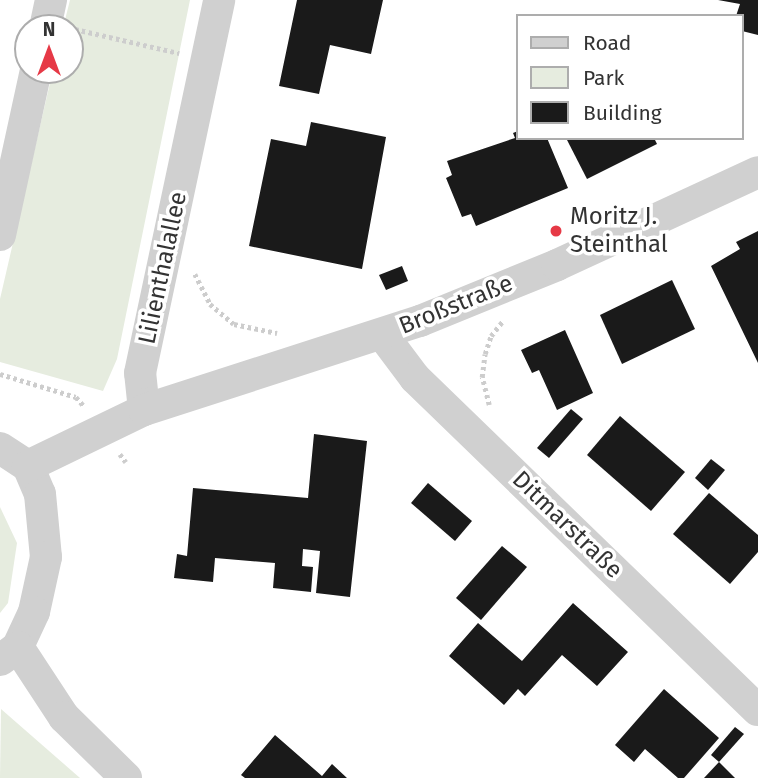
<!DOCTYPE html>
<html>
<head>
<meta charset="utf-8">
<style>
  body { margin:0 }
  #map { position:relative; width:758px; height:778px; overflow:hidden; background:#fff; font-family:"Fira Sans",sans-serif }
  div>[style] { position:absolute }
  [style*='--x'] { left:calc(var(--x)*1px); top:calc(var(--y)*1px); width:calc(var(--w)*1px); rotate:calc(var(--a)*1deg) }
  .green>* { inset:0; background:#e6ecdf }
  .building>* { inset:0; background:#1a1a1a }
  .path>* { height:4.5px; margin-top:-2.25px; transform-origin:0; background:repeating-linear-gradient(90deg,#cdcdcd 0 3.5px,transparent 0 7px) }
  .street>* { height:32px; margin:-16px; padding:0 16px; transform-origin:16px; border-radius:16px; background:#d0d0d0 }
  .dots>* { width:19px; height:19px; translate:-50% -50%; box-sizing:border-box; border:4px solid #fff; border-radius:50% }
  span { translate:-50% -50%; white-space:nowrap; text-align:center; line-height:1.15; -webkit-text-stroke:7px #fff; paint-order:stroke }
  .poi-label { font-size:24px; color:#333 }
  .left { translate:0 -50%; text-align:left }
  .street-label { font-size:24px; color:#333 }
  .legend { position:absolute; left:516px; top:14px; width:228px; height:126px; box-sizing:border-box; background:#fff; border:2px solid #adadad; margin:0; padding:9px 12px; list-style:none; font-size:21px; color:#333 }
  .legend li { display:flex; align-items:center; gap:14px; height:35px }
  .legend b { width:35px; border:2px solid #adadad }
  .north { position:absolute; left:14px; top:14px; width:70px; height:70px; box-sizing:border-box; background:#fff; border:2px solid #adadad; border-radius:50%; rotate:0deg; font-size:19px; font-weight:700; line-height:28px; text-align:center; color:#333 }
  .north::after { content:''; display:block; margin:auto; width:24px; height:32px; background:#e63946; clip-path:polygon(50% 0,100% 100%,50% 72%,0 100%) }
</style>
</head>
<body>
<div id="map">
  <div class="green">
    <div style="clip-path:polygon(70px 0,190px 0,117px 359px,103px 391px,0 362px,0 299px,53px 70px,70px 70px,70px 28px,63px 28px)"></div>
    <div style="clip-path:polygon(0 507px,17px 543px,8px 603px,0 613px)"></div>
    <div style="clip-path:polygon(1px 709px,80px 778px,0 778px)"></div>
  </div>
  <div class="building">
    <div style="clip-path:polygon(297px 0,383px 0,371px 54px,330px 45px,319px 94px,279px 86px)"></div>
    <div style="clip-path:polygon(718px 0,758px 0,758px 35px,742px 31px,742px 16px,736px 16px,740px 4px)"></div>
    <div style="clip-path:polygon(311px 122px,386px 137px,362px 269px,249px 246px,271px 139px,306px 146px)"></div>
    <div style="clip-path:polygon(518px 131px,518px 138px,547px 138px,568px 188px,476px 226px,471px 214px,462px 217px,446px 178px,452px 175px,447px 161px,515px 138px,513px 133px)"></div>
    <div style="clip-path:polygon(566px 138px,654px 138px,657px 144px,587px 179px)"></div>
    <div style="clip-path:polygon(758px 231px,758px 363px,711px 266px,740px 249px,736px 242px)"></div>
    <div style="clip-path:polygon(402px 266px,408px 281px,386px 290px,379px 275px)"></div>
    <div style="clip-path:polygon(672px 280px,695px 329px,622px 364px,600px 315px)"></div>
    <div style="clip-path:polygon(565px 330px,593px 393px,557px 410px,539px 370px,532px 373px,521px 350px)"></div>
    <div style="clip-path:polygon(571px 409px,583px 419px,549px 458px,537px 448px)"></div>
    <div style="clip-path:polygon(620px 416px,685px 472px,651px 511px,587px 455px)"></div>
    <div style="clip-path:polygon(314px 434px,367px 441px,350px 597px,316px 593px,320px 551px,303px 549px,302px 566px,313px 567px,311px 592px,273px 588px,275px 563px,215px 558px,213px 582px,174px 578px,177px 554px,187px 556px,193px 488px,308px 498px)"></div>
    <div style="clip-path:polygon(711px 459px,725px 470px,708px 490px,695px 478px)"></div>
    <div style="clip-path:polygon(428px 483px,472px 521px,455px 541px,411px 503px)"></div>
    <div style="clip-path:polygon(709px 493px,758px 535px,758px 552px,730px 584px,673px 534px)"></div>
    <div style="clip-path:polygon(502px 546px,527px 567px,481px 620px,456px 598px)"></div>
    <div style="clip-path:polygon(573px 603px,628px 652px,597px 686px,562px 655px,525px 696px,518px 689px,504px 705px,449px 656px,478px 623px,522px 661px)"></div>
    <div style="clip-path:polygon(664px 689px,719px 738px,684px 778px,678px 778px,645px 749px,634px 762px,615px 745px)"></div>
    <div style="clip-path:polygon(735px 727px,744px 734px,719px 762px,711px 755px)"></div>
    <div style="clip-path:polygon(275px 735px,322px 776px,332px 764px,347px 778px,245px 778px,241px 775px)"></div>
    <div style="clip-path:polygon(719px 762px,735px 778px,704px 778px)"></div>
  </div>
  <div class="path">
    <div style="--x:75;--y:29;--w:107;--a:13"></div>
    <div style="--x:195;--y:274;--w:34;--a:63"></div>
    <div style="--x:210;--y:304;--w:31;--a:40"></div>
    <div style="--x:234;--y:324;--w:44;--a:11.8"></div>
    <div style="--x:0;--y:374;--w:79;--a:16.8"></div>
    <div style="--x:76;--y:397;--w:11;--a:49"></div>
    <div style="--x:489;--y:405;--w:29;--a:-104"></div>
    <div style="--x:482;--y:377;--w:23;--a:-83"></div>
    <div style="--x:485;--y:354;--w:19;--a:-72"></div>
    <div style="--x:491;--y:336;--w:18;--a:-52"></div>
    <div style="--x:120;--y:454;--w:10;--a:53"></div>
  </div>
  <div class="street">
    <div style="--x:45;--y:28;--w:29;--a:-78"></div>
    <div style="--x:0;--y:235;--w:169;--a:-77.7"></div>
    <div style="--x:382;--y:334;--w:55;--a:53.1"></div>
    <div style="--x:415;--y:378;--w:477;--a:44.1"></div>
    <div style="--x:144;--y:410;--w:37;--a:-96"></div>
    <div style="--x:140;--y:373;--w:381;--a:-78"></div>
    <div style="--x:0;--y:448;--w:33;--a:33"></div>
    <div style="--x:28;--y:466;--w:30;--a:67"></div>
    <div style="--x:40;--y:494;--w:63;--a:84.6"></div>
    <div style="--x:46;--y:557;--w:56;--a:102.3"></div>
    <div style="--x:34;--y:612;--w:38;--a:115"></div>
    <div style="--x:18;--y:647;--w:22;--a:144"></div>
    <div style="--x:28;--y:466;--w:129;--a:-25.8"></div>
    <div style="--x:144;--y:410;--w:290;--a:-17.9"></div>
    <div style="--x:420;--y:321;--w:148;--a:-22.2"></div>
    <div style="--x:557;--y:265;--w:221;--a:-24.8"></div>
    <div style="--x:18;--y:647;--w:84;--a:56.7"></div>
    <div style="--x:64;--y:717;--w:87;--a:44.5"></div>
  </div>
  <div class="dots">
    <div style="left:556px;top:231px;background:#e63946"></div>
  </div>
  <div class="poi-label">
    <span class="left" style="left:570px;top:231px">Moritz J.<br>Steinthal</span>
  </div>
  <div class="street-label">
    <span style="left:163px;top:268px;rotate:-78deg">Lilienthalallee</span>
    <span style="left:456px;top:305px;rotate:-22deg">Broßstraße</span>
    <span style="left:567px;top:525px;rotate:44deg">Ditmarstraße</span>
  </div>
  <ul class="legend">
  <li><b style="height:9px;background:#d0d0d0"></b>Road</li>
  <li><b style="height:19px;background:#e6ecdf"></b>Park</li>
  <li><b style="height:19px;background:#1a1a1a"></b>Building</li>
  </ul>
  <div class="north">N</div>
</div>
</body>
</html>
